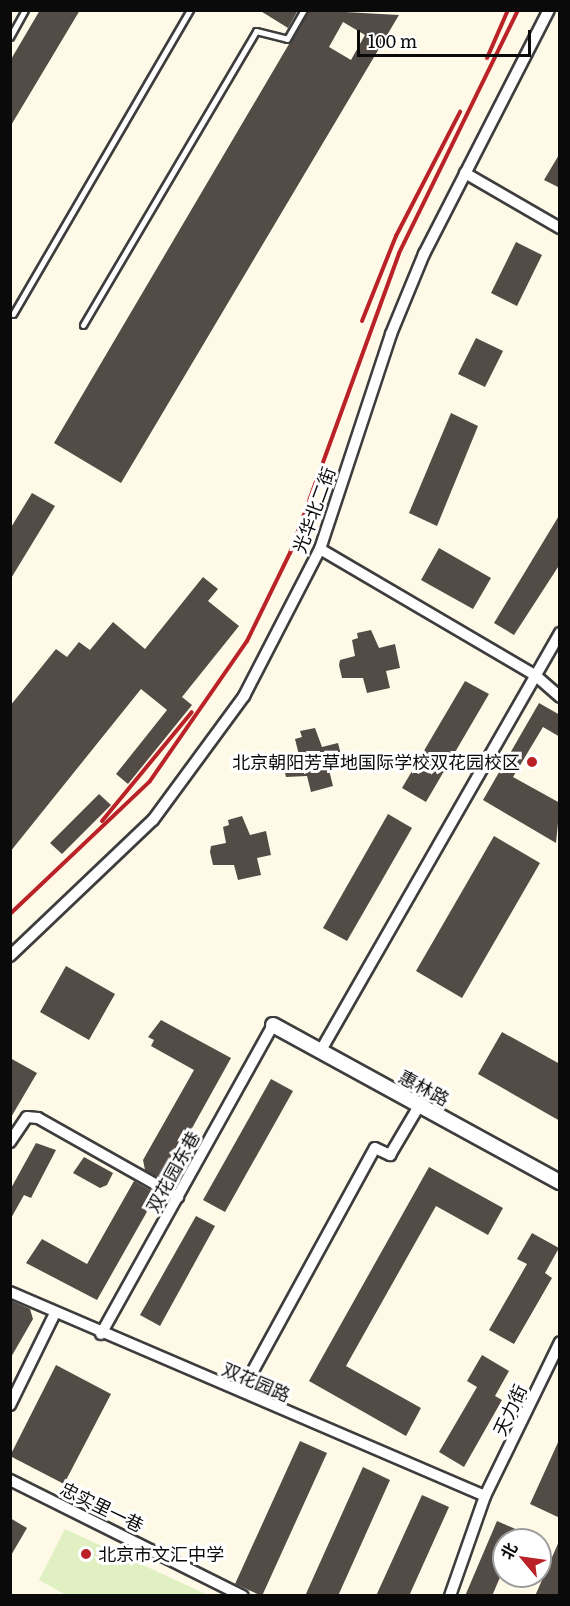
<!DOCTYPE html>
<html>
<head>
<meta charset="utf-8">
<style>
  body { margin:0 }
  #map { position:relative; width:570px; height:1606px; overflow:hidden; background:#fffae7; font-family:Literata,"Noto Sans SC",serif }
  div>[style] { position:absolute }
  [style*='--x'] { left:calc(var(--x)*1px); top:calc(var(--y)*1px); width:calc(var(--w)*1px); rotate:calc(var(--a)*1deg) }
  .pitch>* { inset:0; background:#e0f0c3 }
  .building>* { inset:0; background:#524b46 }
  .roads { filter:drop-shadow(2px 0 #3d3d3d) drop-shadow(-2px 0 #3d3d3d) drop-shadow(0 2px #3d3d3d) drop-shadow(0 -2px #3d3d3d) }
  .service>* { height:5px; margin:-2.5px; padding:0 2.5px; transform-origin:2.5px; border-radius:2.5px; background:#fff }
  .minor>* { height:10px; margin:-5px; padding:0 5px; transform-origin:5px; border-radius:5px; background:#fff }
  .tertiary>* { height:14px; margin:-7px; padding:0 7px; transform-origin:7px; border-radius:7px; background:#fff }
  .rail>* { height:4px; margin:-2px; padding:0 2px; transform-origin:2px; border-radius:2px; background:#ba2228 }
  .dots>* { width:16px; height:16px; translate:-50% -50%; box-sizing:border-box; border:3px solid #fff; border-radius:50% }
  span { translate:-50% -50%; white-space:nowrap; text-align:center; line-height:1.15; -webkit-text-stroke:6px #fff; paint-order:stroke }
  .street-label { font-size:18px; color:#0a0a0a }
  .poi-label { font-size:18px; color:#0a0a0a }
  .right { translate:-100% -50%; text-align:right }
  .left { translate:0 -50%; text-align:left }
  .frame { position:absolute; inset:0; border:12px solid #0a0a0a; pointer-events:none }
  .north { position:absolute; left:492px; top:1528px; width:60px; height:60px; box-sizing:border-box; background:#fff; border:2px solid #9d9d9d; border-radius:50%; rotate:299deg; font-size:16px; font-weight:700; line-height:24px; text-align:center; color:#0a0a0a }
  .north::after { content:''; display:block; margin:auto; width:21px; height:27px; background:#ba2228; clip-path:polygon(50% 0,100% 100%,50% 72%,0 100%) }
  .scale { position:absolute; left:357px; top:30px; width:174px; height:27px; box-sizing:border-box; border:3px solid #0a0a0a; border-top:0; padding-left:8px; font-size:18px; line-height:21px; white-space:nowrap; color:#0a0a0a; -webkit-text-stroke:4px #fff; paint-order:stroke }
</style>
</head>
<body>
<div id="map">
  <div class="pitch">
    <div style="clip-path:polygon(65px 1529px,208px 1595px,66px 1595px,39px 1580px)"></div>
  </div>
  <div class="building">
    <div style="clip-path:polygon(40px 10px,80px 10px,10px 127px,10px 61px)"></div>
    <div style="clip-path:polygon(259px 10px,298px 10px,288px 28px)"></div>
    <div style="clip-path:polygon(evenodd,309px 10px,399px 15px,121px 483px,54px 443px,309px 10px,343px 22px,365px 35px,351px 60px,329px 47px,343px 22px)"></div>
    <div style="clip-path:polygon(560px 153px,560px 188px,544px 180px)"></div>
    <div style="clip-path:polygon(516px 242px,542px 255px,517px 306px,491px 293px)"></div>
    <div style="clip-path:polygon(476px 338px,503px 351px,485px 387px,458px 374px)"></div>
    <div style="clip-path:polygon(451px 413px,478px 426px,437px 526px,409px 513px)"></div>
    <div style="clip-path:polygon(32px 493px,55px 506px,10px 580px,10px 529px)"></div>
    <div style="clip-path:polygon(560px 514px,560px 564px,514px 635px,494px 623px)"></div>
    <div style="clip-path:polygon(439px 548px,491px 578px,473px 609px,421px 580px)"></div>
    <div style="clip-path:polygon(203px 577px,218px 589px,208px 601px,239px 626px,182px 697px,192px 705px,128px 784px,116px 774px,167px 710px,141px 689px,10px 852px,10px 706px,56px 649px,67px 657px,79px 642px,90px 650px,113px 622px,145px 649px)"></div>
    <div style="clip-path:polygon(371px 630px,379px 648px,395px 644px,400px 668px,386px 671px,390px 688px,367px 693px,363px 678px,342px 678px,339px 665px,340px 660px,355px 656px,352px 640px,358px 638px,357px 633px)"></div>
    <div style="clip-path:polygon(465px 681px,489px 694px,426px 802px,402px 788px)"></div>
    <div style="clip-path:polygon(539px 703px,560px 715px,560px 737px,543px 727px,513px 777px,560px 803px,556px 843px,483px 800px)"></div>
    <div style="clip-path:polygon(315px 728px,322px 747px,338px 743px,344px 766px,329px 770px,333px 786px,311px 792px,307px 776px,286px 777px,283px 764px,284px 758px,299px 755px,295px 739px,302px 737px,300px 731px)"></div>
    <div style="clip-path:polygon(99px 794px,111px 805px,62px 854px,50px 843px)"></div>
    <div style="clip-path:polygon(388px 814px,412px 828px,347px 941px,323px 928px)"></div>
    <div style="clip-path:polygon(242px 816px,250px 835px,266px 831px,271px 855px,257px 858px,261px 875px,238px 880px,234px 865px,213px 865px,210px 852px,211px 846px,226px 843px,223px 827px,229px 825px,228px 820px)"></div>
    <div style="clip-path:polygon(494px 836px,540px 863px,462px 998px,416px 971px)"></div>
    <div style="clip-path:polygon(66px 966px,115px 994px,89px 1040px,40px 1012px)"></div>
    <div style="clip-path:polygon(161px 1020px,231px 1058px,166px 1175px,159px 1178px,145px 1170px,143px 1160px,194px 1070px,151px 1046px,154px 1040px,148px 1037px)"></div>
    <div style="clip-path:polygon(502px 1032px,560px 1064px,560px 1121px,478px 1074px)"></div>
    <div style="clip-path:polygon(10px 1058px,37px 1073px,10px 1119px)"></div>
    <div style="clip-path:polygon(271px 1079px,293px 1091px,225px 1212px,203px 1200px)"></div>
    <div style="clip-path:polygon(36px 1143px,56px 1150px,31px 1198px,24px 1195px,10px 1220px,10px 1190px)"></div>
    <div style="clip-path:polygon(84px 1157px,113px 1173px,107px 1185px,100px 1188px,73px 1173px)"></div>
    <div style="clip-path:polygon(429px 1167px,503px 1208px,488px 1235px,436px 1206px,346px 1366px,421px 1408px,406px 1436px,309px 1381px)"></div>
    <div style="clip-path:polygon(134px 1181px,157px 1194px,97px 1300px,26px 1263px,42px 1239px,87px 1264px)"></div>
    <div style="clip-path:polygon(196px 1216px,215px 1226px,160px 1326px,140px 1315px)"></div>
    <div style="clip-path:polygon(532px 1233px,559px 1248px,545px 1273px,552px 1278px,514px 1344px,489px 1330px,527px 1264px,517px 1259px)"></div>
    <div style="clip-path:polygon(10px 1300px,30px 1309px,33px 1319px,10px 1359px)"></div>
    <div style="clip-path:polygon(482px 1355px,509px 1371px,495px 1396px,502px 1400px,464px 1467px,439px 1452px,477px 1387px,467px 1381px)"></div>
    <div style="clip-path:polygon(56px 1365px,111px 1394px,64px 1484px,10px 1456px)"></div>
    <div style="clip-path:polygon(560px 1438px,560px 1518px,530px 1504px)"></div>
    <div style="clip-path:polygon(300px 1441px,327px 1453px,262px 1596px,235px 1584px)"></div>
    <div style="clip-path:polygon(363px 1467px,390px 1480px,338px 1596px,305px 1596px)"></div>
    <div style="clip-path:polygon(422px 1495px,449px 1507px,409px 1596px,376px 1596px)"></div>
    <div style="clip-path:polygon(10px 1518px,27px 1528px,10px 1557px)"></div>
    <div style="clip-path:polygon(497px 1521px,520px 1531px,516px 1540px,504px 1540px,504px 1568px,492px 1596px,465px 1596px)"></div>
    <div style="clip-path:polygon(560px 1539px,560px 1596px,535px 1596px)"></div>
  </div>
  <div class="roads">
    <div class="service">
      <div style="--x:10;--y:37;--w:31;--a:-61"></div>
      <div style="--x:13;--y:314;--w:352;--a:-59.8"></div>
      <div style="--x:83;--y:325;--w:341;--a:-59.5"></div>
      <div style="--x:256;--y:31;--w:32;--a:14"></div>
      <div style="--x:287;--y:39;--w:34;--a:-60"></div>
    </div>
    <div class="minor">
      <div style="--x:465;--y:173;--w:110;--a:30.1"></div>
      <div style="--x:320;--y:549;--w:249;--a:30.4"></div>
      <div style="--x:535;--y:675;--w:33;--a:41"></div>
      <div style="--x:10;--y:956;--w:197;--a:-43.6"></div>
      <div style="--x:153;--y:820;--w:154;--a:-53.7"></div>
      <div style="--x:244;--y:696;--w:165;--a:-62.7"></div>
      <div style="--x:320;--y:549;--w:226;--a:-71.7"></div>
      <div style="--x:391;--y:334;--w:87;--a:-67.6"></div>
      <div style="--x:424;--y:254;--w:274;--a:-62.9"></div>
      <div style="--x:320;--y:1052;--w:483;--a:-60.2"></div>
      <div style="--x:10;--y:1142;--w:30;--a:-56"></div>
      <div style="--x:27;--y:1117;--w:11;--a:5"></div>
      <div style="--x:38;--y:1118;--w:161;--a:29.4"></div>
      <div style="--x:10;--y:1292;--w:517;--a:23.24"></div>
      <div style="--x:485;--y:1496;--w:171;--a:-64"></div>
      <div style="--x:101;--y:1334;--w:354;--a:-60.9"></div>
      <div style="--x:249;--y:1378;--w:262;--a:-61.3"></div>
      <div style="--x:375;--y:1148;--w:17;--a:25"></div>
      <div style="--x:390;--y:1155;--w:57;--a:-59.4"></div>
      <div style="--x:10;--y:1405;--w:102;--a:-63.9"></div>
      <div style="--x:10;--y:1480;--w:260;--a:26.5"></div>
      <div style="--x:450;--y:1596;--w:106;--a:-70.7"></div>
    </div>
    <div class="tertiary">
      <div style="--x:273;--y:1025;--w:327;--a:28.7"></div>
    </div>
  </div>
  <div class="rail">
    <div style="--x:487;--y:58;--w:52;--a:-66.4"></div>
    <div style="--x:362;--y:321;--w:92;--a:-68.2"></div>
    <div style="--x:396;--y:236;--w:140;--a:-62.7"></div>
    <div style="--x:102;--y:821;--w:141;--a:-50.5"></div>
    <div style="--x:10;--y:914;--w:193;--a:-43.5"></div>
    <div style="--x:150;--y:781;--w:170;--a:-55.3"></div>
    <div style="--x:247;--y:641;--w:98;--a:-64"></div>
    <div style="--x:290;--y:553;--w:319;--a:-70"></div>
    <div style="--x:399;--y:253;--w:271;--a:-63.9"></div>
  </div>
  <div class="dots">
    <div style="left:532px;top:762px;background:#ba2228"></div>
    <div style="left:86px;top:1554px;background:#ba2228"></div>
  </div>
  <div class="street-label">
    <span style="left:314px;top:510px;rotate:-70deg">光华北二街</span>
    <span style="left:424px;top:1088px;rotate:28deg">惠林路</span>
    <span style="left:173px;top:1172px;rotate:-61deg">双花园东巷</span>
    <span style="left:256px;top:1382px;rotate:23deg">双花园路</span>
    <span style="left:510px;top:1410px;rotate:-65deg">天力街</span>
    <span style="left:102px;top:1507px;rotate:26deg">忠实里一巷</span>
  </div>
  <div class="poi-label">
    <span class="right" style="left:520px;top:762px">北京朝阳芳草地国际学校双花园校区</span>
    <span class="left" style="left:98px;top:1554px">北京市文汇中学</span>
  </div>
  <div class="frame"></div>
  <div class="north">北</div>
  <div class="scale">100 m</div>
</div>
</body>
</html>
